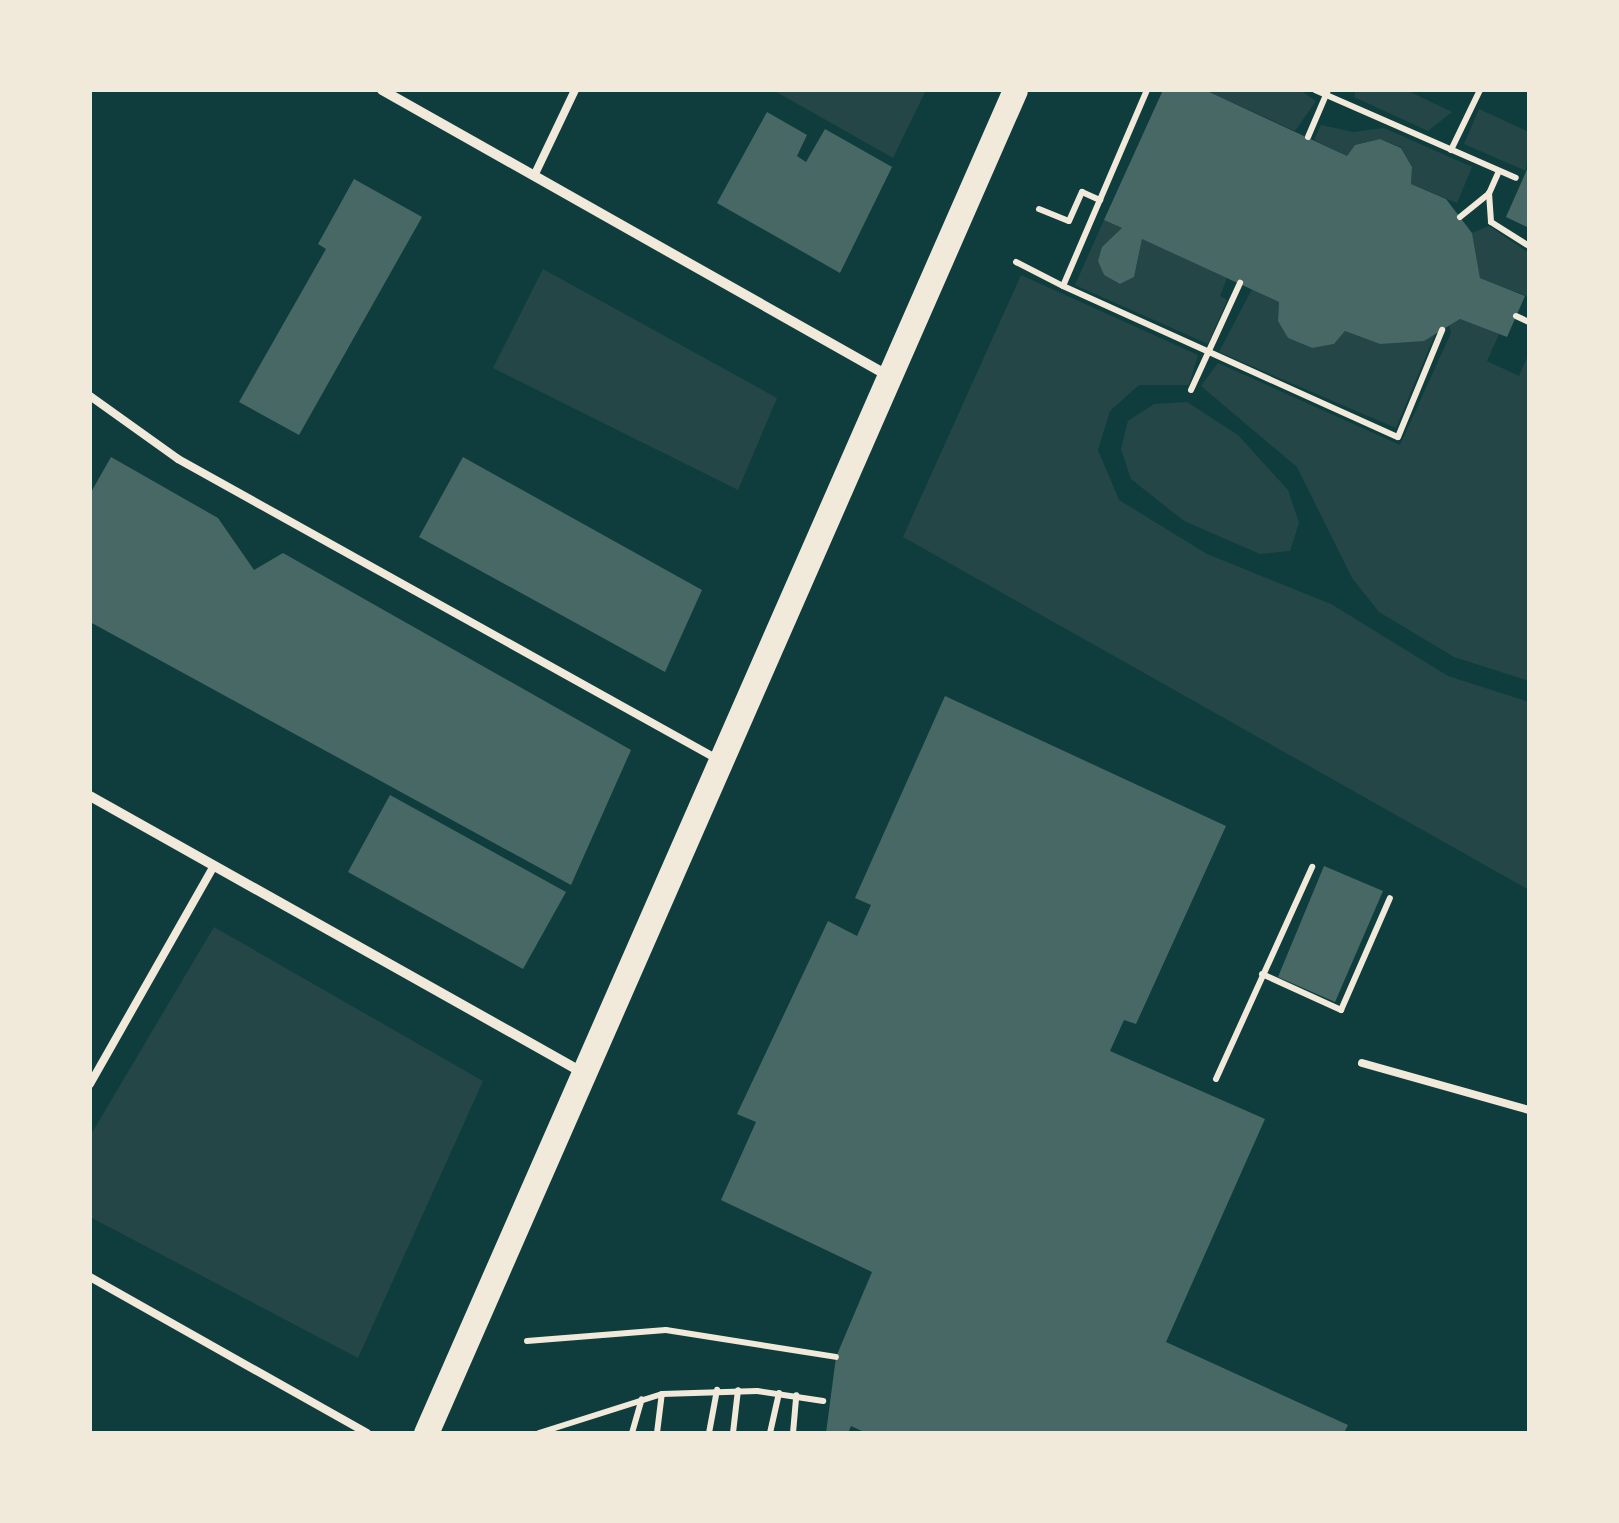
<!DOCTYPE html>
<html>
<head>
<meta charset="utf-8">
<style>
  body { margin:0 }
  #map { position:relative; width:1619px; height:1523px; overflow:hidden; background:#0f3d3e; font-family:Commissioner,sans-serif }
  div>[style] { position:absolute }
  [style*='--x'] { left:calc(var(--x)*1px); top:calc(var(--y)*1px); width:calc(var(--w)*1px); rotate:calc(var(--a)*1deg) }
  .green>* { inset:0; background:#244646 }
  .building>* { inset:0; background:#486865 }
  .path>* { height:6px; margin:-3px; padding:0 3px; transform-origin:3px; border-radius:3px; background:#f1e9da }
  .service>* { height:8px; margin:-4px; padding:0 4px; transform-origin:4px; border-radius:4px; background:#f1e9da }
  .minor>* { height:10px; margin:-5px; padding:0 5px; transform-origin:5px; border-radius:5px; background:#f1e9da }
  .primary>* { height:25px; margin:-12.5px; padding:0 12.5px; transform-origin:12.5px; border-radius:12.5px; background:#f1e9da }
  span { translate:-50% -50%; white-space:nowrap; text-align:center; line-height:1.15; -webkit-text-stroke:9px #f1e9da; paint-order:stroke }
  .frame { position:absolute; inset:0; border:92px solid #f1e9da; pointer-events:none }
</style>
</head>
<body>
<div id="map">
  <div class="green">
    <div style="clip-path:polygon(773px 90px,926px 90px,893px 158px)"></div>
    <div style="clip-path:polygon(1205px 90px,1300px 90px,1316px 101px,1295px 131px)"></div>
    <div style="clip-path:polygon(1356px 90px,1406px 90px,1452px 112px,1428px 131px,1354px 97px)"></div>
    <div style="clip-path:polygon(1479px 109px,1529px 132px,1526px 171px,1464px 144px)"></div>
    <div style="clip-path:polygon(1321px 125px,1353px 132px,1384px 128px,1472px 167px,1457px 203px,1411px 184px,1412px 167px,1401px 147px,1380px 139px,1355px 145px,1347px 156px,1314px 140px)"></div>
    <div style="clip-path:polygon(1104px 220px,1122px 228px,1098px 261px,1104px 275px,1120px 284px,1134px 277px,1142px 239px,1227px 278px,1220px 296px,1227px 300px,1208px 344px,1075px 285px)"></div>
    <div style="clip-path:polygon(1489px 226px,1529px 253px,1529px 297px,1480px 278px,1472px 233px)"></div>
    <div style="clip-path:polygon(543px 269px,777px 398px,738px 490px,493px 368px)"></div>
    <div style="clip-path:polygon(1021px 275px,1198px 355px,1189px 385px,1139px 385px,1110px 411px,1098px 450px,1119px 500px,1207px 554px,1331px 604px,1448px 676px,1529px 702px,1529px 890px,903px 537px)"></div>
    <div style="clip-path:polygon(1252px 289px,1279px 302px,1278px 321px,1288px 338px,1311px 348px,1334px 344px,1345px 331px,1380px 344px,1435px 334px,1396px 428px,1219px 352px)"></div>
    <div style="clip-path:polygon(1460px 319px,1499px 334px,1487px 361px,1519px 376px,1529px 353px,1529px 681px,1454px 657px,1379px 612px,1352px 578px,1297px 467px,1201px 386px,1218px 363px,1400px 445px,1451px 333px,1449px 326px)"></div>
    <div style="clip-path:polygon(1187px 402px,1238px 435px,1288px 490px,1299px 523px,1290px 551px,1260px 554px,1184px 521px,1131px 479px,1121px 449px,1128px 421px,1154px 404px)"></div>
    <div style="clip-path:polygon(214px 927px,483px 1081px,358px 1358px,90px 1217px,90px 1136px)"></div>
  </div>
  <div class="building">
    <div style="clip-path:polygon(1163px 90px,1205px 90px,1347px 156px,1355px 145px,1380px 139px,1401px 148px,1412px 167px,1411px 184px,1446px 199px,1472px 233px,1480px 278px,1525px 296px,1507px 337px,1460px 319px,1424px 341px,1380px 344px,1345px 331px,1334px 344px,1312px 348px,1288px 338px,1278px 321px,1279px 302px,1142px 239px,1134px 277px,1120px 284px,1104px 275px,1098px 261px,1102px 247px,1122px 228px,1104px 220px)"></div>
    <div style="clip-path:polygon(767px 112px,807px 135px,797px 156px,806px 162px,825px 129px,892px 167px,840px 273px,717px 203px)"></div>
    <div style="clip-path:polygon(1529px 165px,1529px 228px,1506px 217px)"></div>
    <div style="clip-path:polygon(354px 179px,422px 217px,299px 435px,239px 402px,326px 249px,318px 244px)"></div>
    <div style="clip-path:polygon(111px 457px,218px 518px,254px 570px,283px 553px,631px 750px,571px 885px,90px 622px,90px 494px)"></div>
    <div style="clip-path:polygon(463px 457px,702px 590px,665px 672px,419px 537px)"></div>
    <div style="clip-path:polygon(945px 696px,1226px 826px,1136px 1024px,1124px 1020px,1110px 1051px,1265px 1119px,1166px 1342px,1348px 1425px,1344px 1433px,866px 1433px,851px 1426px,848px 1433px,826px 1433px,836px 1357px,872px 1272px,721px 1200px,756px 1122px,737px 1114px,828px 921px,857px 936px,871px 905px,855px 898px)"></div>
    <div style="clip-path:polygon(390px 795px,566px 892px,523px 969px,348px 872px)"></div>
    <div style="clip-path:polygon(1324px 866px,1383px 891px,1335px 1002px,1278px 977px)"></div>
  </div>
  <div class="path">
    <div style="--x:1147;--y:90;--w:213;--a:113.2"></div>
    <div style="--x:1063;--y:286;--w:367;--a:24.3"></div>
    <div style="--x:1398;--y:437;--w:116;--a:-67.6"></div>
    <div style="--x:1315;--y:90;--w:219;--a:23.6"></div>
    <div style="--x:1308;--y:137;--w:51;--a:-66.9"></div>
    <div style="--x:1451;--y:150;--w:67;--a:-64.2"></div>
    <div style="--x:1499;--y:171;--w:24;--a:114"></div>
    <div style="--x:1489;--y:193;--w:29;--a:86"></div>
    <div style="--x:1491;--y:222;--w:45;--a:32.3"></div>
    <div style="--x:1039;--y:209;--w:32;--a:22"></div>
    <div style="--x:1069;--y:221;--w:32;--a:-66"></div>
    <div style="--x:1082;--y:192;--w:20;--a:24"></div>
    <div style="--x:1460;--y:217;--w:36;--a:-39"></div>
    <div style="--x:1016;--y:262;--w:53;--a:27.1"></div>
    <div style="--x:1516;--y:316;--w:14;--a:25"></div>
    <div style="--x:1191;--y:390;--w:118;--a:-65.4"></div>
    <div style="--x:1262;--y:974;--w:87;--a:24.5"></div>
    <div style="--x:1341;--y:1010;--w:122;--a:-66.4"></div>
    <div style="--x:1216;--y:1079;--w:233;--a:-65.6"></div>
    <div style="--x:527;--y:1341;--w:139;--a:-4.5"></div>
    <div style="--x:666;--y:1330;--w:172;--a:9"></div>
    <div style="--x:539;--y:1433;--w:129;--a:-17.6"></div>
    <div style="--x:662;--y:1394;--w:95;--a:-1.8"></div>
    <div style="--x:757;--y:1391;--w:67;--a:8.6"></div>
    <div style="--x:632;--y:1433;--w:35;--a:-74"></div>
    <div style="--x:657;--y:1433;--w:39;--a:-83"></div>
    <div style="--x:709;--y:1433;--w:44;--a:-79.5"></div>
    <div style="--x:733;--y:1433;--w:43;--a:-83.4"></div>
    <div style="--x:770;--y:1433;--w:41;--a:-77.3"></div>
    <div style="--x:793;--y:1433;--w:38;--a:-85"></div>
  </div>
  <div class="service">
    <div style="--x:534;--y:176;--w:95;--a:-64.5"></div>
    <div style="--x:90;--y:396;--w:108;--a:35.6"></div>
    <div style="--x:178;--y:459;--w:617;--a:29.1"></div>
    <div style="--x:1362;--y:1063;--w:173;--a:15.7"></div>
    <div style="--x:90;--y:1084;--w:251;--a:-60.4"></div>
    <div style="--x:90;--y:1277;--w:318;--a:29.4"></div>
  </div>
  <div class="minor">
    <div style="--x:382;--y:90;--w:580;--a:29.44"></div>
    <div style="--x:90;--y:796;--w:562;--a:29.3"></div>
  </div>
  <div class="primary">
    <div style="--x:426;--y:1433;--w:1466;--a:-66.32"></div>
  </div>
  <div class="frame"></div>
</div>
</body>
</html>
